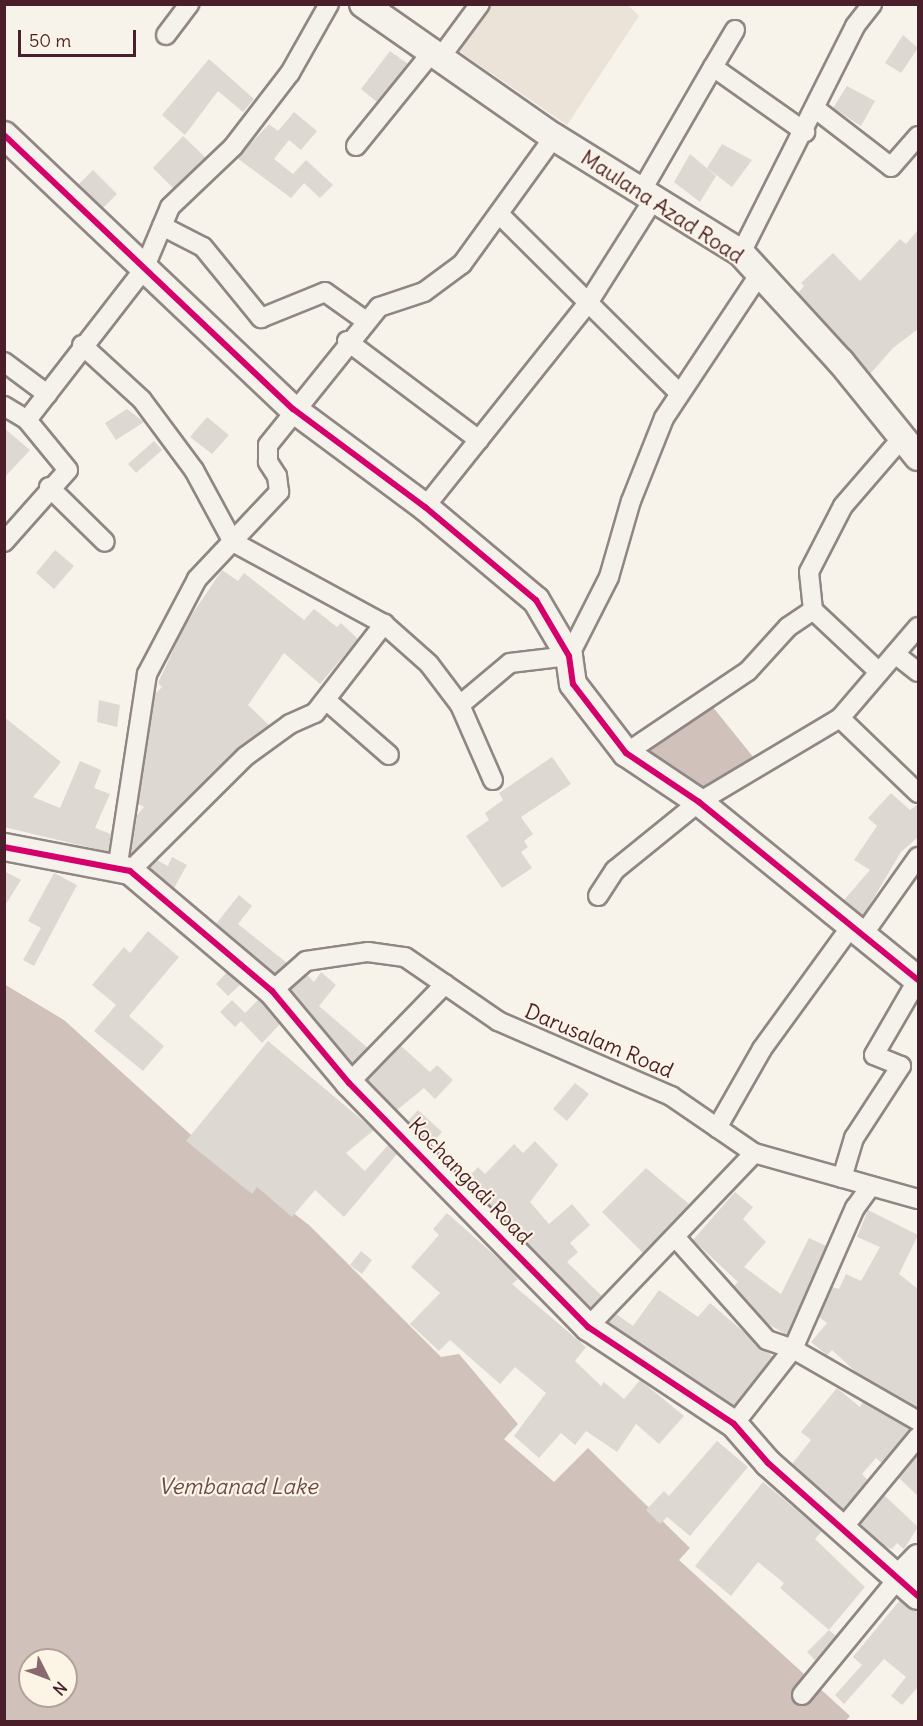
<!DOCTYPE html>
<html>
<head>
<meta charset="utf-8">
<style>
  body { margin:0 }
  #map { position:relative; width:923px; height:1726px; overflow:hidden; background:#f7f3ea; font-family:Delius,sans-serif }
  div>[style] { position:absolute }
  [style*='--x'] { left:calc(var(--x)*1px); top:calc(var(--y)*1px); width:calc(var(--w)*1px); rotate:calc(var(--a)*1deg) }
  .green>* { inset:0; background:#ebe2d8 }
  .water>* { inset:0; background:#d0c1ba }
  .building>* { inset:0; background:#ddd8d2 }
  .roads { filter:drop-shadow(2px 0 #908684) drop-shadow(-2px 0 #908684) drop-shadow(0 2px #908684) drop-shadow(0 -2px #908684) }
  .street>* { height:18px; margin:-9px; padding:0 9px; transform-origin:9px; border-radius:9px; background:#f5f2ec }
  .secondary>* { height:26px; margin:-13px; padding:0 13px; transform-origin:13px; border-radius:13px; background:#f5f2ec }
  .cycleway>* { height:6px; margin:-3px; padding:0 3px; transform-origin:3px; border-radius:3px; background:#d6006c }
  span { translate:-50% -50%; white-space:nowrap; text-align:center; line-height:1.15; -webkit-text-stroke:4.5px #fcf5e5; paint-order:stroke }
  .street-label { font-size:21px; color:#4a1f2b }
  .water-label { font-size:22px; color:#6d4950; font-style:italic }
  .frame { position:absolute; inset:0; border:6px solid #4a1f2b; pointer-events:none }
  .north { position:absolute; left:18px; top:1648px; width:60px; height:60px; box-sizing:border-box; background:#fcf5e5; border:2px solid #b59f9b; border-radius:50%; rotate:132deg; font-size:16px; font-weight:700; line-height:24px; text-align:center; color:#4a1f2b }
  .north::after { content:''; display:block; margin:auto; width:21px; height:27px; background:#87696e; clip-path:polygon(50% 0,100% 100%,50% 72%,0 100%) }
  .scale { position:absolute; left:18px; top:30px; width:118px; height:27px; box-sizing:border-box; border:3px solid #4a1f2b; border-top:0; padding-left:8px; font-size:18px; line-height:21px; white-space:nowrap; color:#4a1f2b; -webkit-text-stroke:4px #fcf5e5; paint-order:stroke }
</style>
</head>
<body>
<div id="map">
  <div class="green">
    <div style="clip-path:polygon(491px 5px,628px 5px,639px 16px,567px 125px,459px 51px)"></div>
  </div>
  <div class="water">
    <div style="clip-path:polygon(712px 706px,758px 763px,701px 797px,642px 756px)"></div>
    <div style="clip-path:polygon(evenodd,4px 984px,64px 1020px,190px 1134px,309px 1225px,441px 1357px,459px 1354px,518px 1424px,504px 1439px,554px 1482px,588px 1448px,690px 1548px,679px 1560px,850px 1716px,845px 1722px,5px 1721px,4px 984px,30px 1660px,66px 1660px,66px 1696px,30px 1696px,30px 1660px)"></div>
  </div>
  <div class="building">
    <div style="clip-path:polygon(903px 35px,918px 48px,901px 73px,885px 63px)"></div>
    <div style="clip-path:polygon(390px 51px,408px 64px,377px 102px,361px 89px)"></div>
    <div style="clip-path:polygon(209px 59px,254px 99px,243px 112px,218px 91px,185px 135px,162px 115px)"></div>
    <div style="clip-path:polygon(847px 86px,875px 101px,861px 126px,833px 108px)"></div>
    <div style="clip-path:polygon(294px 112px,317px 131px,301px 150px,289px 140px,274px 159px,293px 174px,306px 160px,333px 185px,320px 198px,304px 183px,291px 198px,237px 158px,269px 124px,278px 131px)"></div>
    <div style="clip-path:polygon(183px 136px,206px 158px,173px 188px,153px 168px)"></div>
    <div style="clip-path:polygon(722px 144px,752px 160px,732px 187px,707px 168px)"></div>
    <div style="clip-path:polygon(690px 154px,716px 176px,700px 202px,674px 182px)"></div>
    <div style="clip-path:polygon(93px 170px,117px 194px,103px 208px,78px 185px)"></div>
    <div style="clip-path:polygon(918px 230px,918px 329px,893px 348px,870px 374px,798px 293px,804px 286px,801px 283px,833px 253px,860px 281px,900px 239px,906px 244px)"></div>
    <div style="clip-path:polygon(127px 409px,144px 422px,116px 440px,105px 423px)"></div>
    <div style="clip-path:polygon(207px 417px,229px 435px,212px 454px,190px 437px)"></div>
    <div style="clip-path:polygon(4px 428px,30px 450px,4px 478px)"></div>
    <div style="clip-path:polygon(154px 441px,162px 450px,136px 473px,128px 464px)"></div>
    <div style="clip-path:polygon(55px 550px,74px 566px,54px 589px,36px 573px)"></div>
    <div style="clip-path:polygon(222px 570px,238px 581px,244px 573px,304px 620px,314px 609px,337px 627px,341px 623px,358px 639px,320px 684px,284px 653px,248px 705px,269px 725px,238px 748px,131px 854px,137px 815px,144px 807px,138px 804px,155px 694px,162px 687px,158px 683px,185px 625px)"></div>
    <div style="clip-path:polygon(99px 700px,120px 705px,117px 727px,97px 722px)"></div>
    <div style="clip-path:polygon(4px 717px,61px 762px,33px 797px,60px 808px,80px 761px,101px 770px,94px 788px,110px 794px,95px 828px,111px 834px,108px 852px,4px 827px)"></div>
    <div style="clip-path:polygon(552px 757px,571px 784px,521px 817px,533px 834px,524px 841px,528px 847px,521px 852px,532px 868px,502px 888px,466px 836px,489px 820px,485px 813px,503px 800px,499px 793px)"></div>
    <div style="clip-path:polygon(891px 793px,910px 810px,918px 804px,918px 837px,901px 852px,863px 916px,844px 900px,870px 870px,854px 860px,877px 826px,868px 818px)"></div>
    <div style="clip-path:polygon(172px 857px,187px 865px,174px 888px,149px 868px,157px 860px,168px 866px)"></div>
    <div style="clip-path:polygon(4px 871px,21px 880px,4px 907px)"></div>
    <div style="clip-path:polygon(54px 873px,77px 885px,34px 966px,23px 960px,41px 928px,28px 921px)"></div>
    <div style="clip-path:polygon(239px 895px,252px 906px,238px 924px,287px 963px,275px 974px,216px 924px)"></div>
    <div style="clip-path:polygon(148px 931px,179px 957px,129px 1016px,164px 1046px,143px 1071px,94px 1031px,116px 1005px,92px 985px,124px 947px,130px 953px)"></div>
    <div style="clip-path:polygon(227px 972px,241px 984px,228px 996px,216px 984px)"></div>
    <div style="clip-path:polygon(321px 972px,336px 985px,319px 1006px,368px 1048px,352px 1064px,290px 990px,307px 975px,314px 982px)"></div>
    <div style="clip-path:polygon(259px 999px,280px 1024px,262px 1043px,241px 1021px,235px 1027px,220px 1012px,232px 1000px,245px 1013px)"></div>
    <div style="clip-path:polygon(268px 1041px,374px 1130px,346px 1153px,365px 1171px,388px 1145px,397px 1154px,344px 1217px,315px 1190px,292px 1217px,257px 1187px,252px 1194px,186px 1141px)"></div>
    <div style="clip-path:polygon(401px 1046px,430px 1072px,437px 1065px,453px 1080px,435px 1099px,424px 1088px,397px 1110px,367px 1080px)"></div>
    <div style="clip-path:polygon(575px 1083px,589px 1094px,567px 1121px,553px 1109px)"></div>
    <div style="clip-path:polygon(418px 1110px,442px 1132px,431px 1145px,408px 1121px)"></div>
    <div style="clip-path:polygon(535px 1141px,558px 1165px,530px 1202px,549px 1224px,572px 1204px,590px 1225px,570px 1243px,578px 1252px,567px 1262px,602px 1296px,590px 1308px,466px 1180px,478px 1167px,485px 1174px,514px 1144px,523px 1153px)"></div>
    <div style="clip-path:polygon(646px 1168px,689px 1204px,643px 1253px,602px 1212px)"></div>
    <div style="clip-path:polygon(735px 1192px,753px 1207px,743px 1219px,766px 1242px,744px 1267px,781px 1294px,809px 1238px,826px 1246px,787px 1335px,768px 1324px,734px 1286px,738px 1282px,693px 1240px)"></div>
    <div style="clip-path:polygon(868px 1210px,918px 1235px,899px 1274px,918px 1289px,918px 1408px,857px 1373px,832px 1350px,827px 1355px,811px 1342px,827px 1323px,819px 1317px,832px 1287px,839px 1289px,846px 1274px,861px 1281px,880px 1247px,857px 1237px)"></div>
    <div style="clip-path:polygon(447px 1213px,509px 1268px,518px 1279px,512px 1284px,586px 1347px,575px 1361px,601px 1386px,604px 1382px,624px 1399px,640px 1380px,684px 1416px,659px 1444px,636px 1424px,617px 1452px,586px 1431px,575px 1445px,561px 1433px,539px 1458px,514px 1436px,546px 1393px,515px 1367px,500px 1384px,450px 1340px,439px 1351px,410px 1324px,440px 1293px,411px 1267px,439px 1235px,433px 1229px)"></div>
    <div style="clip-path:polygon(361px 1251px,372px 1260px,362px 1274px,350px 1265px)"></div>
    <div style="clip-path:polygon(659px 1290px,698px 1317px,710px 1303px,773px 1357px,734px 1406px,608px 1322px,616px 1314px,633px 1326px)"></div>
    <div style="clip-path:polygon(837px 1388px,860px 1407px,863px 1402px,910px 1429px,882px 1463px,876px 1458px,862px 1474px,868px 1480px,843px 1510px,792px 1464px,811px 1440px,801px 1432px)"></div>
    <div style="clip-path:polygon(717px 1441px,748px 1467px,690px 1536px,667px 1517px,660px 1524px,646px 1510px,664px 1491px,669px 1496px)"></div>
    <div style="clip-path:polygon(917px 1456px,918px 1458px,918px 1496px,899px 1478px)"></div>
    <div style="clip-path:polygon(763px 1482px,822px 1531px,815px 1539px,865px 1587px,829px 1630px,836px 1636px,816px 1661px,807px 1652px,829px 1630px,780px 1588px,784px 1583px,758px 1562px,731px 1596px,695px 1566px)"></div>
    <div style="clip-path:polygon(884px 1495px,918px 1527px,904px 1549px,897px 1543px,892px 1549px,884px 1546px,860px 1525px)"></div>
    <div style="clip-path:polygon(900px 1600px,918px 1611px,918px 1687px,902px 1705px,891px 1696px,906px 1677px,884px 1659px,844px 1704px,835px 1695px,862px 1665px,853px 1657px)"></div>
  </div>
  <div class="roads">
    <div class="street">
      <div style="--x:735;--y:30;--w:43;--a:120.7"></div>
      <div style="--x:713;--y:67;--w:113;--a:35.2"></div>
      <div style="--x:166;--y:35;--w:39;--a:-53"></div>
      <div style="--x:440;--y:58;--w:67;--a:-53.5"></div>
      <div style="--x:817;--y:110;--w:93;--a:37.6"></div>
      <div style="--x:891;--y:167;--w:41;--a:-48.9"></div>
      <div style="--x:356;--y:146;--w:121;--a:-51"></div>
      <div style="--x:642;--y:190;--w:142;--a:-60"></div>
      <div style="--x:499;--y:214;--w:254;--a:44.8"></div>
      <div style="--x:162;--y:226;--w:46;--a:27.1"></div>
      <div style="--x:203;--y:247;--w:92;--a:50.8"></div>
      <div style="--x:261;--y:318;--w:69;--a:-22.1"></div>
      <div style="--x:325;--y:292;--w:50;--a:35.3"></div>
      <div style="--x:741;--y:253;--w:254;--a:-63.3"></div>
      <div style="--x:855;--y:26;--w:28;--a:-52"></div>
      <div style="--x:347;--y:341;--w:165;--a:36.9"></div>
      <div style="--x:82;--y:345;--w:81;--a:42.5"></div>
      <div style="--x:142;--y:400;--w:87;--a:53.4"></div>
      <div style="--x:194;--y:470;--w:82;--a:61.6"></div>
      <div style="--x:233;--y:542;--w:172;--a:28.5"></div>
      <div style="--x:384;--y:624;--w:60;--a:41.6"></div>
      <div style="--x:429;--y:664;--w:51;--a:52.9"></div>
      <div style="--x:460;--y:705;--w:82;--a:66.3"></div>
      <div style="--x:4;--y:362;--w:54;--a:36.7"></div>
      <div style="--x:4;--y:406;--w:27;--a:31"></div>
      <div style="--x:27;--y:420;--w:191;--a:-52.2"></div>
      <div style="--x:144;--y:269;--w:67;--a:-67.2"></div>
      <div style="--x:170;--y:207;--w:87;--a:-43.6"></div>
      <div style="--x:233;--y:147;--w:93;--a:-52.4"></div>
      <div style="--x:290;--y:73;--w:79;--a:-60.5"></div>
      <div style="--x:49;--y:487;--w:78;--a:44.5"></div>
      <div style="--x:425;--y:507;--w:261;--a:-51.4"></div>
      <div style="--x:588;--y:303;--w:125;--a:-57.7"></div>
      <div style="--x:4;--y:542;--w:96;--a:-48.4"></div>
      <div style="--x:68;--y:470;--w:65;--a:-129.4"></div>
      <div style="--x:895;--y:654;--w:29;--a:38"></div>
      <div style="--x:879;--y:672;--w:91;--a:-136.8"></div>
      <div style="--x:813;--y:610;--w:38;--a:-96"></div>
      <div style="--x:809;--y:572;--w:74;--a:-62.7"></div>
      <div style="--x:843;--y:506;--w:90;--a:-49.1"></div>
      <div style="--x:327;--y:701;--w:82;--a:41.1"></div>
      <div style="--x:460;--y:705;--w:65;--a:-40"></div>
      <div style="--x:510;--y:663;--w:59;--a:-6.8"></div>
      <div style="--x:569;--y:656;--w:89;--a:-63.1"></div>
      <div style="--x:609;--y:577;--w:79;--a:-73.9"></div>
      <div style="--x:631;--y:501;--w:89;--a:-68.3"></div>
      <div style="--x:664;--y:418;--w:172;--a:-56.4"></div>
      <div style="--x:840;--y:718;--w:108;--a:43.9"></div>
      <div style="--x:626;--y:753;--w:147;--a:-33.9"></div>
      <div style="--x:748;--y:671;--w:59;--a:-47.7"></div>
      <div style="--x:788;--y:627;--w:30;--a:-34"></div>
      <div style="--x:117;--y:870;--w:198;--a:-81.3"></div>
      <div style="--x:147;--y:674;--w:107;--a:-62.2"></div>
      <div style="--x:197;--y:579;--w:120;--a:-46.7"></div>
      <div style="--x:279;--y:492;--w:16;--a:-97"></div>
      <div style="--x:277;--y:476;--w:17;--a:-123"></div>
      <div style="--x:268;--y:462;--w:17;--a:-90"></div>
      <div style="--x:268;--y:445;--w:177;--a:-51.2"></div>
      <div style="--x:379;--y:307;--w:47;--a:-18.4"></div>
      <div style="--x:424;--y:292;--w:47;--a:-36.4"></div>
      <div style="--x:462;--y:264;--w:157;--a:-54.1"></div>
      <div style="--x:130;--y:871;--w:163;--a:-44.8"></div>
      <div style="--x:246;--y:756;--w:54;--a:-36"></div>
      <div style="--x:290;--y:724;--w:27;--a:-24"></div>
      <div style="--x:315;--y:713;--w:113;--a:-52.2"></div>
      <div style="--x:598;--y:896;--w:31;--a:-57"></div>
      <div style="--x:615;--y:870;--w:108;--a:-39"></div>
      <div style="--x:699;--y:802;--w:164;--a:-30.8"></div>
      <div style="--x:840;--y:718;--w:120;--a:-49.4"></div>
      <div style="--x:862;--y:936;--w:97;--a:-54.7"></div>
      <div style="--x:272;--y:991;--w:45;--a:-41.4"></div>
      <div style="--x:306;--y:961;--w:63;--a:-8.3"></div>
      <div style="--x:368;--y:952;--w:37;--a:8"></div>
      <div style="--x:405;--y:957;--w:113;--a:34.5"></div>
      <div style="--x:498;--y:1021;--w:189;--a:23.4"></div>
      <div style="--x:671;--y:1096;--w:101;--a:34.5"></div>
      <div style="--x:754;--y:1153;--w:170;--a:15.7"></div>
      <div style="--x:349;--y:1083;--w:138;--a:-45.9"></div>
      <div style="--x:717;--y:1128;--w:91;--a:-60.3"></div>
      <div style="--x:762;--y:1049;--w:150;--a:-54"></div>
      <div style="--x:842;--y:1178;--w:42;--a:-73.3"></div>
      <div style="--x:854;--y:1138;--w:86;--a:-56.9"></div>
      <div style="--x:901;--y:1066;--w:29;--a:-158"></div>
      <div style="--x:874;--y:1055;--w:88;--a:-59.9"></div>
      <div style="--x:676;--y:1238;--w:137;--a:48.3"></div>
      <div style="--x:767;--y:1340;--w:28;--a:19"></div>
      <div style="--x:793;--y:1349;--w:144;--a:29.9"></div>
      <div style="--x:588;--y:1327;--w:240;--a:-46.3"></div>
      <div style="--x:734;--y:1424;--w:95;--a:-51.8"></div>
      <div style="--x:793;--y:1349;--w:154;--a:-66.3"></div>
      <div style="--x:855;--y:1208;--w:27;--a:-54"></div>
      <div style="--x:841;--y:1530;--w:121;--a:-50.4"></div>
      <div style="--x:802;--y:1695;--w:148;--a:-50.5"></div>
    </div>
    <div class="secondary">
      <div style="--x:363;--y:4;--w:233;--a:34.9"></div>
      <div style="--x:554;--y:137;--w:220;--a:31.8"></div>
      <div style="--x:741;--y:253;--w:148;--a:47.5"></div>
      <div style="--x:841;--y:362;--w:122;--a:51"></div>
      <div style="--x:4;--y:135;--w:398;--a:43.5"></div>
      <div style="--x:293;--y:409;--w:164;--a:36.6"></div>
      <div style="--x:425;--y:507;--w:145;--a:40"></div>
      <div style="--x:536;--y:600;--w:65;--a:59.5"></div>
      <div style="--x:569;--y:656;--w:28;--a:82"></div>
      <div style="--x:573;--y:684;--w:87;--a:52.5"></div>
      <div style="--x:626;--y:753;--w:88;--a:33.9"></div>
      <div style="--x:699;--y:802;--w:282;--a:39.1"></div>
      <div style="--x:4;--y:847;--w:128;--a:10.8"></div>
      <div style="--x:130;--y:871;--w:186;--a:40.2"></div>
      <div style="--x:272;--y:991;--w:120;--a:50.1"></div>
      <div style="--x:349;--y:1083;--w:342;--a:45.6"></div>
      <div style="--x:588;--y:1327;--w:175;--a:33.6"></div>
      <div style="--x:734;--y:1424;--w:52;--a:48.9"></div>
      <div style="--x:768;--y:1463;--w:200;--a:41.6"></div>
      <div style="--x:896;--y:1581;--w:32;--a:-46"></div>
    </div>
  </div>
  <div class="cycleway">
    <div style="--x:4;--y:135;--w:398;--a:43.5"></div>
    <div style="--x:293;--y:409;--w:164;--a:36.6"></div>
    <div style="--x:425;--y:507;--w:145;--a:40"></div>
    <div style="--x:536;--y:600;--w:65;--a:59.5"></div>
    <div style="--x:569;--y:656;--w:28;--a:82"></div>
    <div style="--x:573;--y:684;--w:87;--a:52.5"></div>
    <div style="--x:626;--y:753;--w:88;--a:33.9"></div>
    <div style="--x:699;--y:802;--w:282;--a:39.1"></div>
    <div style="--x:4;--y:847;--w:128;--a:10.8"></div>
    <div style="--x:130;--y:871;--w:186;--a:40.2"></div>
    <div style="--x:272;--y:991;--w:120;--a:50.1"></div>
    <div style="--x:349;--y:1083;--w:342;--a:45.6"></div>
    <div style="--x:588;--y:1327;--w:175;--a:33.6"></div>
    <div style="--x:734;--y:1424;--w:52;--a:48.9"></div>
    <div style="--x:768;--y:1463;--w:200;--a:41.6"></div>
  </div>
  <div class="street-label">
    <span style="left:662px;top:207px;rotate:33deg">Maulana Azad Road</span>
    <span style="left:599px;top:1041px;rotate:23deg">Darusalam Road</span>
    <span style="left:470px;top:1181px;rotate:46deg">Kochangadi Road</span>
  </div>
  <div class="water-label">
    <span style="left:238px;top:1487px">Vembanad Lake</span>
  </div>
  <div class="frame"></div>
  <div class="north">N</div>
  <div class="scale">50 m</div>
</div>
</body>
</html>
